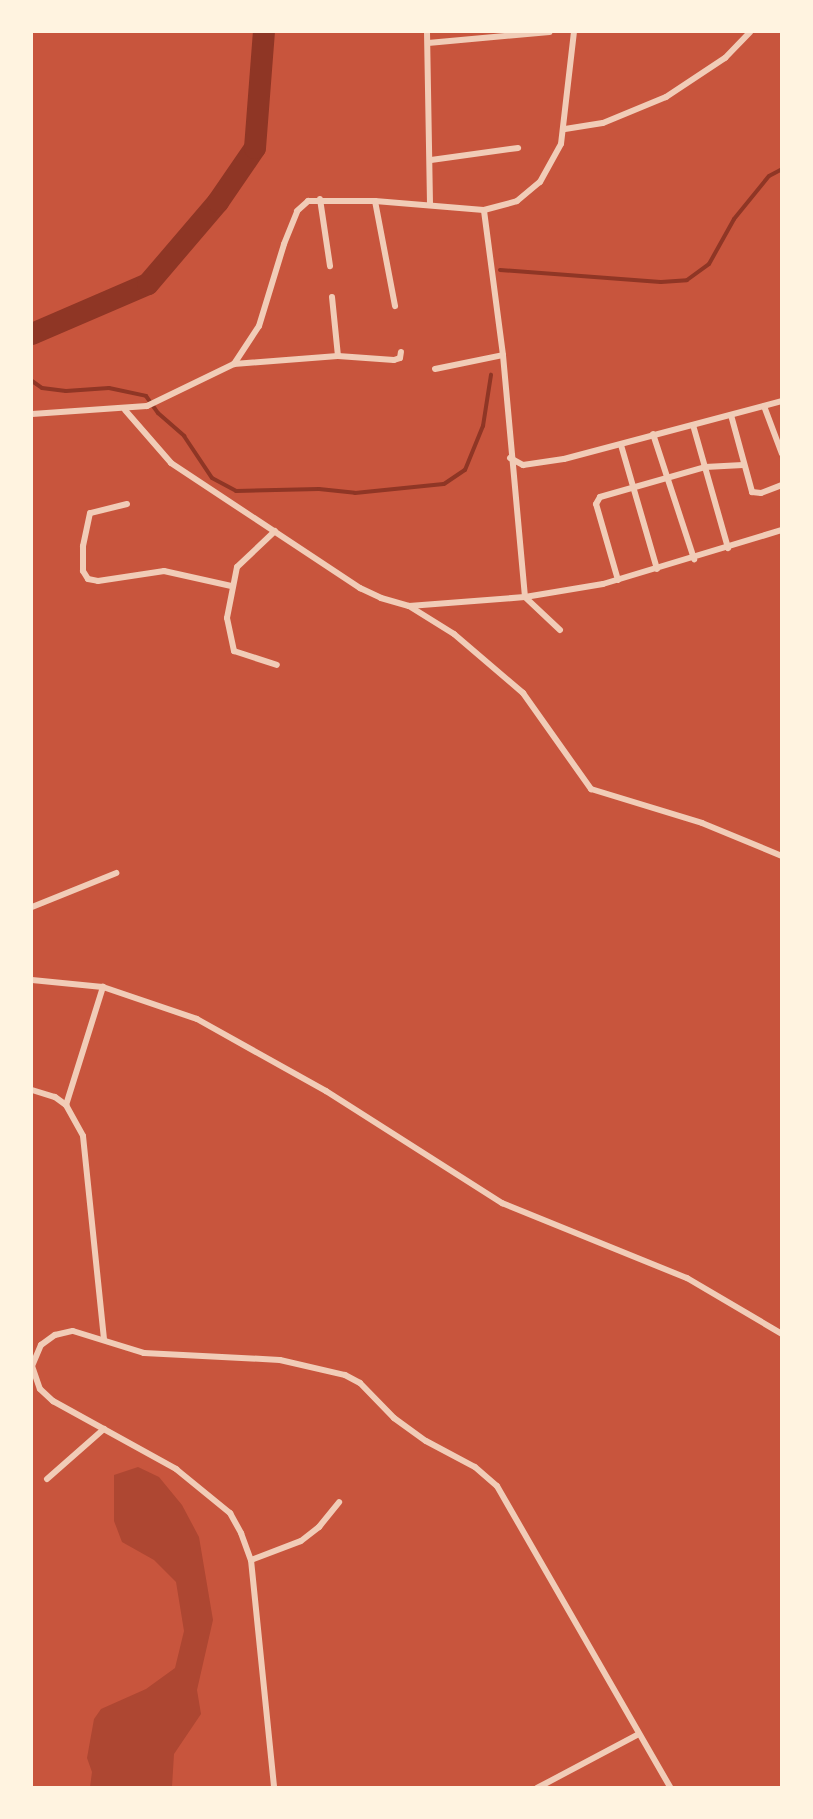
<!DOCTYPE html>
<html>
<head>
<meta charset="utf-8">
<style>
  body { margin:0 }
  #map { position:relative; width:813px; height:1819px; overflow:hidden; background:#c8553d; font-family:Jost,sans-serif }
  div>[style] { position:absolute }
  [style*='--x'] { left:calc(var(--x)*1px); top:calc(var(--y)*1px); width:calc(var(--w)*1px); rotate:calc(var(--a)*1deg) }
  .green>* { inset:0; background:#ae4732 }
  .stream>* { height:4px; margin:-2px; padding:0 2px; transform-origin:2px; border-radius:2px; background:#8f3625 }
  .river>* { height:22px; margin:-11px; padding:0 11px; transform-origin:11px; border-radius:11px; background:#8f3625 }
  .minor>* { height:6px; margin:-3px; padding:0 3px; transform-origin:3px; border-radius:3px; background:#f1ccb7 }
  span { translate:-50% -50%; white-space:nowrap; text-align:center; line-height:1.15; -webkit-text-stroke:5px #fff3e0; paint-order:stroke }
  .frame { position:absolute; inset:0; border:33px solid #fff3e0; pointer-events:none }
</style>
</head>
<body>
<div id="map">
  <div class="green">
    <div style="clip-path:polygon(138px 1467px,159px 1477px,182px 1505px,199px 1537px,213px 1620px,197px 1690px,201px 1714px,174px 1754px,172px 1787px,90px 1787px,92px 1772px,87px 1758px,94px 1719px,101px 1709px,146px 1689px,175px 1668px,184px 1631px,176px 1582px,154px 1560px,122px 1542px,114px 1521px,114px 1475px)"></div>
  </div>
  <div class="stream">
    <div style="--x:500;--y:270;--w:161;--a:4.3"></div>
    <div style="--x:661;--y:282;--w:26;--a:-4"></div>
    <div style="--x:687;--y:280;--w:27;--a:-36"></div>
    <div style="--x:709;--y:264;--w:51;--a:-60.9"></div>
    <div style="--x:734;--y:219;--w:55;--a:-50.9"></div>
    <div style="--x:769;--y:176;--w:15;--a:-28"></div>
    <div style="--x:32;--y:381;--w:12;--a:35"></div>
    <div style="--x:42;--y:388;--w:24;--a:7"></div>
    <div style="--x:66;--y:391;--w:43;--a:-4"></div>
    <div style="--x:109;--y:388;--w:38;--a:12"></div>
    <div style="--x:146;--y:396;--w:21;--a:55"></div>
    <div style="--x:158;--y:413;--w:35;--a:41"></div>
    <div style="--x:184;--y:436;--w:50;--a:56.3"></div>
    <div style="--x:212;--y:478;--w:27;--a:28"></div>
    <div style="--x:236;--y:491;--w:83;--a:-1.4"></div>
    <div style="--x:319;--y:489;--w:36;--a:6"></div>
    <div style="--x:355;--y:493;--w:89;--a:-5.8"></div>
    <div style="--x:444;--y:484;--w:25;--a:-34"></div>
    <div style="--x:465;--y:470;--w:48;--a:-67.8"></div>
    <div style="--x:483;--y:426;--w:52;--a:-81.1"></div>
  </div>
  <div class="river">
    <div style="--x:32;--y:334;--w:126;--a:-23.3"></div>
    <div style="--x:148;--y:284;--w:108;--a:-49.5"></div>
    <div style="--x:218;--y:202;--w:65;--a:-55.6"></div>
    <div style="--x:255;--y:148;--w:116;--a:-85.6"></div>
  </div>
  <div class="minor">
    <div style="--x:427;--y:32;--w:172;--a:89"></div>
    <div style="--x:428;--y:43;--w:122;--a:-5.2"></div>
    <div style="--x:565;--y:129;--w:38;--a:-9"></div>
    <div style="--x:603;--y:123;--w:68;--a:-22.4"></div>
    <div style="--x:666;--y:97;--w:71;--a:-33.5"></div>
    <div style="--x:725;--y:58;--w:36;--a:-46"></div>
    <div style="--x:431;--y:160;--w:88;--a:-7.9"></div>
    <div style="--x:320;--y:199;--w:68;--a:81.5"></div>
    <div style="--x:375;--y:201;--w:107;--a:79.2"></div>
    <div style="--x:332;--y:297;--w:59;--a:84.2"></div>
    <div style="--x:234;--y:364;--w:104;--a:-4.4"></div>
    <div style="--x:338;--y:356;--w:56;--a:4.1"></div>
    <div style="--x:394;--y:360;--w:6;--a:-18"></div>
    <div style="--x:400;--y:358;--w:6;--a:-81"></div>
    <div style="--x:435;--y:369;--w:69;--a:-11.6"></div>
    <div style="--x:764;--y:406;--w:51;--a:69.4"></div>
    <div style="--x:125;--y:410;--w:70;--a:49"></div>
    <div style="--x:171;--y:463;--w:227;--a:33.5"></div>
    <div style="--x:360;--y:588;--w:23;--a:25"></div>
    <div style="--x:381;--y:598;--w:29;--a:16"></div>
    <div style="--x:409;--y:606;--w:116;--a:-4.4"></div>
    <div style="--x:525;--y:597;--w:243;--a:-95.2"></div>
    <div style="--x:503;--y:355;--w:146;--a:-97.5"></div>
    <div style="--x:32;--y:414;--w:115;--a:-4"></div>
    <div style="--x:147;--y:406;--w:97;--a:-25.8"></div>
    <div style="--x:234;--y:364;--w:45;--a:-56.7"></div>
    <div style="--x:259;--y:326;--w:86;--a:-73"></div>
    <div style="--x:284;--y:244;--w:35;--a:-68"></div>
    <div style="--x:297;--y:211;--w:15;--a:-42"></div>
    <div style="--x:308;--y:201;--w:67;--a:0"></div>
    <div style="--x:375;--y:201;--w:109;--a:4.7"></div>
    <div style="--x:484;--y:210;--w:34;--a:-15"></div>
    <div style="--x:517;--y:201;--w:30;--a:-40"></div>
    <div style="--x:540;--y:182;--w:43;--a:-61.1"></div>
    <div style="--x:561;--y:144;--w:113;--a:-83.4"></div>
    <div style="--x:731;--y:415;--w:80;--a:74.7"></div>
    <div style="--x:752;--y:492;--w:9;--a:6"></div>
    <div style="--x:761;--y:493;--w:22;--a:-21"></div>
    <div style="--x:693;--y:425;--w:128;--a:74.1"></div>
    <div style="--x:653;--y:434;--w:132;--a:71.8"></div>
    <div style="--x:621;--y:445;--w:129;--a:73.8"></div>
    <div style="--x:510;--y:458;--w:15;--a:28"></div>
    <div style="--x:523;--y:465;--w:41;--a:-8.3"></div>
    <div style="--x:564;--y:459;--w:226;--a:-14.9"></div>
    <div style="--x:127;--y:504;--w:38;--a:166"></div>
    <div style="--x:90;--y:513;--w:34;--a:102"></div>
    <div style="--x:83;--y:546;--w:25;--a:90"></div>
    <div style="--x:83;--y:571;--w:9;--a:58"></div>
    <div style="--x:88;--y:579;--w:10;--a:11"></div>
    <div style="--x:98;--y:581;--w:67;--a:-8.6"></div>
    <div style="--x:164;--y:571;--w:69;--a:12.6"></div>
    <div style="--x:275;--y:531;--w:52;--a:136.5"></div>
    <div style="--x:237;--y:567;--w:52;--a:101.1"></div>
    <div style="--x:227;--y:618;--w:34;--a:78"></div>
    <div style="--x:234;--y:651;--w:45;--a:18"></div>
    <div style="--x:618;--y:580;--w:79;--a:-106.1"></div>
    <div style="--x:596;--y:504;--w:8;--a:-60"></div>
    <div style="--x:600;--y:497;--w:109;--a:-15.9"></div>
    <div style="--x:705;--y:467;--w:38;--a:-3"></div>
    <div style="--x:409;--y:606;--w:53;--a:31.9"></div>
    <div style="--x:454;--y:634;--w:91;--a:40.5"></div>
    <div style="--x:523;--y:693;--w:118;--a:54.7"></div>
    <div style="--x:591;--y:789;--w:116;--a:17"></div>
    <div style="--x:702;--y:823;--w:87;--a:22.4"></div>
    <div style="--x:560;--y:630;--w:48;--a:-136.7"></div>
    <div style="--x:525;--y:597;--w:79;--a:-9.5"></div>
    <div style="--x:603;--y:584;--w:187;--a:-16.8"></div>
    <div style="--x:32;--y:907;--w:91;--a:-22"></div>
    <div style="--x:32;--y:980;--w:71;--a:5.6"></div>
    <div style="--x:103;--y:987;--w:99;--a:18.8"></div>
    <div style="--x:197;--y:1019;--w:148;--a:29.2"></div>
    <div style="--x:326;--y:1091;--w:209;--a:32.5"></div>
    <div style="--x:502;--y:1203;--w:200;--a:22.1"></div>
    <div style="--x:687;--y:1278;--w:110;--a:30.5"></div>
    <div style="--x:32;--y:1090;--w:24;--a:17"></div>
    <div style="--x:55;--y:1097;--w:14;--a:36"></div>
    <div style="--x:66;--y:1105;--w:35;--a:61"></div>
    <div style="--x:83;--y:1136;--w:204;--a:84.1"></div>
    <div style="--x:66;--y:1105;--w:124;--a:-72.6"></div>
    <div style="--x:32;--y:1366;--w:23;--a:-67"></div>
    <div style="--x:41;--y:1345;--w:17;--a:-36"></div>
    <div style="--x:55;--y:1335;--w:18;--a:-13"></div>
    <div style="--x:73;--y:1331;--w:74;--a:17.2"></div>
    <div style="--x:144;--y:1353;--w:136;--a:2.9"></div>
    <div style="--x:280;--y:1360;--w:67;--a:13"></div>
    <div style="--x:345;--y:1375;--w:17;--a:28"></div>
    <div style="--x:360;--y:1383;--w:49;--a:45.8"></div>
    <div style="--x:394;--y:1418;--w:39;--a:36"></div>
    <div style="--x:426;--y:1441;--w:55;--a:28"></div>
    <div style="--x:475;--y:1467;--w:29;--a:41"></div>
    <div style="--x:497;--y:1486;--w:349;--a:60.1"></div>
    <div style="--x:32;--y:1366;--w:24;--a:71"></div>
    <div style="--x:40;--y:1389;--w:18;--a:43"></div>
    <div style="--x:53;--y:1401;--w:141;--a:28.9"></div>
    <div style="--x:176;--y:1469;--w:70;--a:39.2"></div>
    <div style="--x:230;--y:1513;--w:23;--a:61"></div>
    <div style="--x:241;--y:1533;--w:29;--a:70"></div>
    <div style="--x:251;--y:1560;--w:229;--a:84.2"></div>
    <div style="--x:47;--y:1479;--w:76;--a:-41.3"></div>
    <div style="--x:251;--y:1560;--w:53;--a:-20.8"></div>
    <div style="--x:301;--y:1541;--w:23;--a:-38"></div>
    <div style="--x:319;--y:1527;--w:32;--a:-51"></div>
    <div style="--x:537;--y:1788;--w:115;--a:-27.9"></div>
  </div>
  <div class="frame"></div>
</div>
</body>
</html>
